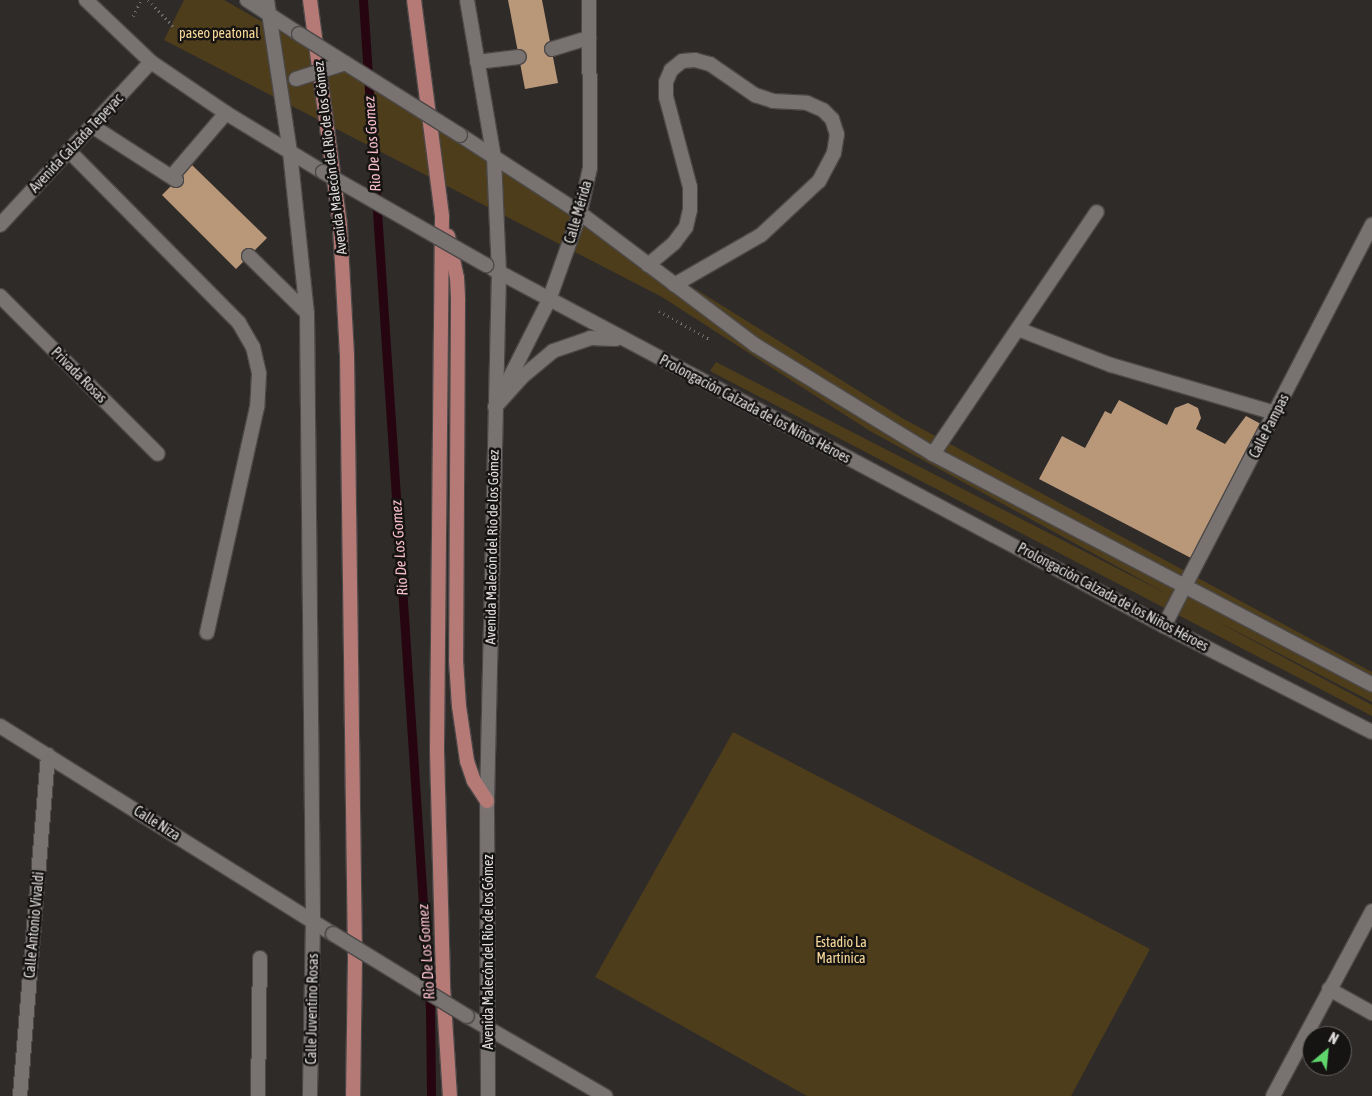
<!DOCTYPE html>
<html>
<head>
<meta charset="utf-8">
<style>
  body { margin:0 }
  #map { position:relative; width:1372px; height:1096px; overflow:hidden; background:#2f2b29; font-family:"Asap Condensed",sans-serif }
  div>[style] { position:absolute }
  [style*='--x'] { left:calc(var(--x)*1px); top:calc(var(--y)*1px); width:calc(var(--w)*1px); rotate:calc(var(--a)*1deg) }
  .green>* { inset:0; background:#4e3d1b }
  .stream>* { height:9px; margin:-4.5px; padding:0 4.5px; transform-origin:4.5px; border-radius:4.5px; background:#260510 }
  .building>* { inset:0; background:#b9987a }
  .path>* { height:3px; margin-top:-1.5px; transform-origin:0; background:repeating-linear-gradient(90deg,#74706f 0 1px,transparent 0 5px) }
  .roads { filter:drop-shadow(1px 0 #4b4847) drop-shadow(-1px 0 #4b4847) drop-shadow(0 1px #4b4847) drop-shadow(0 -1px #4b4847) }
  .service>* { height:14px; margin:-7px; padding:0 7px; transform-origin:7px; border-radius:7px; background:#787371 }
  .minor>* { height:14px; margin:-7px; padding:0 7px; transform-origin:7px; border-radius:7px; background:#787371 }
  .tertiary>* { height:14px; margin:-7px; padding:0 7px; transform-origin:7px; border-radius:7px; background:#787371 }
  .primary>* { height:14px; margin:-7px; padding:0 7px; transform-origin:7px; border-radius:7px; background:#b57976 }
  .bridges { filter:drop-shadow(1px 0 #4b4847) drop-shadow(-1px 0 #4b4847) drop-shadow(0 1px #4b4847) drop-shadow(0 -1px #4b4847) }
  .minor-bridge>* { height:14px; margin:-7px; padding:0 7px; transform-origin:7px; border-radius:7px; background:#787371 }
  .tertiary-bridge>* { height:14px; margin:-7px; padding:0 7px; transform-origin:7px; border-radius:7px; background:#787371 }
  span { translate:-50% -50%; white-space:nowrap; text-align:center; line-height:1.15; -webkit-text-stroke:5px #161413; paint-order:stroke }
  .park-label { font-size:14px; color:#f9da9a }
  .street-label { font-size:14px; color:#e0dddc }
  .water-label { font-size:15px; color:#f9becc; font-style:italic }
  .north { position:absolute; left:1302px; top:1026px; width:50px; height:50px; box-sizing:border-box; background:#161413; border:1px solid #676463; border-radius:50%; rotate:28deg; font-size:14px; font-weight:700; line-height:20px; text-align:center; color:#e0dddc }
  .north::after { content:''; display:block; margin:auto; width:18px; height:22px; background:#5fd56b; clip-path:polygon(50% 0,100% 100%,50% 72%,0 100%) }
</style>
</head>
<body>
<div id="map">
  <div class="green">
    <div style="clip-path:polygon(184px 0,224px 0,319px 54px,902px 418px,1372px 672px,1372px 702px,1209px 617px,1372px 705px,1372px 716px,710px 371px,716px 362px,1169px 595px,870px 431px,662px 297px,164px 40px)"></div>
    <div style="clip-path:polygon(733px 732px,1150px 949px,1071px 1096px,807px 1096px,595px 977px)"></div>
  </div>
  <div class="stream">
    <div style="--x:363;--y:0;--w:1011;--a:86.2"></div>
    <div style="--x:430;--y:1009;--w:87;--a:89.3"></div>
  </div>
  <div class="building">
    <div style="clip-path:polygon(508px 0,542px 0,558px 83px,525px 89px)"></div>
    <div style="clip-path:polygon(192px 165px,267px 238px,236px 269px,162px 195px)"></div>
    <div style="clip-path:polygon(1119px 400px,1167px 425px,1175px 408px,1188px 403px,1198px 408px,1201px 418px,1196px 429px,1225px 444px,1246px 416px,1261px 424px,1191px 558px,1039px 479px,1062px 436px,1085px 448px,1105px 411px,1111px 414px)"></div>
  </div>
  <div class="path">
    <div style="--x:148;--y:0;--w:36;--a:46"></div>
    <div style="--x:133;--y:16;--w:18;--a:-63"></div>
    <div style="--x:659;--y:311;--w:60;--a:29.1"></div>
  </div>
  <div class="roads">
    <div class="service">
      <div style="--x:552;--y:49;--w:39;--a:-17"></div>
      <div style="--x:477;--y:62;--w:42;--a:-6.8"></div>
      <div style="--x:92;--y:126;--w:100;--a:32.7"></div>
      <div style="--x:69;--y:151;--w:242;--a:45.3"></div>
      <div style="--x:239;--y:323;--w:28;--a:60"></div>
      <div style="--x:253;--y:347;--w:28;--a:77"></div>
      <div style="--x:259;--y:374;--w:33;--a:93"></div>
      <div style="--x:257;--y:407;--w:231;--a:102.5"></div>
      <div style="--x:172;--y:176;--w:83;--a:-49.4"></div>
      <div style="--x:249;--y:256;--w:81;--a:44.5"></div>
      <div style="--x:648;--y:265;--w:34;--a:-40"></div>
      <div style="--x:674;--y:243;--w:20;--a:-53"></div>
      <div style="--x:686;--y:227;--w:17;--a:-77"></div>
      <div style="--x:690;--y:210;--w:23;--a:-90"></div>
      <div style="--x:690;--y:187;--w:93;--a:-104.9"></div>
      <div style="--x:666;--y:97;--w:15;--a:-90"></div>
      <div style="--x:666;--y:82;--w:13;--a:-67"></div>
      <div style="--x:671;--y:70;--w:14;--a:-39"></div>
      <div style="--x:682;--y:61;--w:13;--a:-4"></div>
      <div style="--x:695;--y:60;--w:16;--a:15"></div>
      <div style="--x:710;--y:64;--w:55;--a:34.6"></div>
      <div style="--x:755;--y:95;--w:19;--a:18"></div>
      <div style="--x:773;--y:101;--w:34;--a:3"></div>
      <div style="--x:807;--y:103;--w:17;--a:24"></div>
      <div style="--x:823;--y:110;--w:13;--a:45"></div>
      <div style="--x:832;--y:119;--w:16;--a:72"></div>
      <div style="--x:837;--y:134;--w:19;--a:99"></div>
      <div style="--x:834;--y:153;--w:32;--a:118"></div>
      <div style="--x:819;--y:181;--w:79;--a:137"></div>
      <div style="--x:761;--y:235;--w:100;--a:150.1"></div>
      <div style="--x:1018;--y:329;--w:100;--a:21.2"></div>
      <div style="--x:1111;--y:365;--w:171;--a:16.3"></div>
      <div style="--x:933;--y:454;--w:292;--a:-55.9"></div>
    </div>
    <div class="minor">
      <div style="--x:86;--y:0;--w:90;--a:43.6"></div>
      <div style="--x:0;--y:296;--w:223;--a:45"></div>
      <div style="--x:498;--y:401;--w:113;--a:-63.2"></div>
      <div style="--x:549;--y:300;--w:92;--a:-70.4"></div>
      <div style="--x:580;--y:213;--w:46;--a:-77.5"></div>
      <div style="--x:590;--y:168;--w:168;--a:-90.3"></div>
      <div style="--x:1164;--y:626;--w:452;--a:-62.6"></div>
      <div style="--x:0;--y:726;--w:393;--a:32"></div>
      <div style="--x:1329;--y:989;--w:49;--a:29.2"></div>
      <div style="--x:467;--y:1016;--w:160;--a:30.1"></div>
      <div style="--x:20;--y:1096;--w:342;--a:-85.3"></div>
      <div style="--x:258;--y:1096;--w:138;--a:-89.2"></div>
      <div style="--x:1273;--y:1096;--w:210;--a:-61.8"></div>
    </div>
    <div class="tertiary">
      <div style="--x:247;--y:0;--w:62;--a:33.2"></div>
      <div style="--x:267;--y:0;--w:154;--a:81.4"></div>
      <div style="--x:290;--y:152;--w:162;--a:84"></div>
      <div style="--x:307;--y:313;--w:608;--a:89.43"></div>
      <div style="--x:313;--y:921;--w:175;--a:91"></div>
      <div style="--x:467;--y:0;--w:160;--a:80.3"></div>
      <div style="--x:494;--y:158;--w:114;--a:87.5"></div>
      <div style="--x:499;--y:272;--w:529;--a:91.3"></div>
      <div style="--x:487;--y:801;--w:295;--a:89.8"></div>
      <div style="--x:460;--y:135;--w:143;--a:33"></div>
      <div style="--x:580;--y:213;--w:219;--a:37"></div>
      <div style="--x:755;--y:345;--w:209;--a:31.5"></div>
      <div style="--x:933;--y:454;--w:496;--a:27.7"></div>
      <div style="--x:0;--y:225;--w:222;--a:-47.2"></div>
      <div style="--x:151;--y:62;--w:91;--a:34.2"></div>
      <div style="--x:226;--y:113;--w:114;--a:31.3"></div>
      <div style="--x:493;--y:269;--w:760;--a:28.01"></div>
      <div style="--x:1164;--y:626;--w:233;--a:27"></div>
      <div style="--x:495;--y:407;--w:40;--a:-48"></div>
      <div style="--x:522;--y:377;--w:40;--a:-40"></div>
      <div style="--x:553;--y:351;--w:39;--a:-19"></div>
      <div style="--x:590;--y:338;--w:26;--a:2"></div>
    </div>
    <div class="primary">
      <div style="--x:310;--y:0;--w:228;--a:82.4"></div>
      <div style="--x:340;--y:226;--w:129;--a:86.9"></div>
      <div style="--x:347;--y:355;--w:603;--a:89.24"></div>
      <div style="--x:355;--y:958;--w:138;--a:90.8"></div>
      <div style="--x:414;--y:0;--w:219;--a:82.6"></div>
      <div style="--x:442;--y:217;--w:534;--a:90.54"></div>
      <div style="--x:437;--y:751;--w:235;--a:88.5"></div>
      <div style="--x:443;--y:986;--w:110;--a:86.4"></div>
      <div style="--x:448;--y:236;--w:43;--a:77.9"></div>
      <div style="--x:457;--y:278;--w:22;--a:87"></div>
      <div style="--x:458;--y:300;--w:360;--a:90.3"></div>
      <div style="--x:456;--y:660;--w:46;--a:86.3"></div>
      <div style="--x:459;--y:706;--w:56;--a:81.7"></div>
      <div style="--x:467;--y:761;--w:21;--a:71"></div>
      <div style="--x:474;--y:781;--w:24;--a:57"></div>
    </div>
  </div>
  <div class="bridges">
    <div class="minor-bridge">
      <div style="--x:333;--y:934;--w:157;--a:31.5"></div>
    </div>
    <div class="tertiary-bridge">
      <div style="--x:299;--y:34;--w:190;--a:32.1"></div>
      <div style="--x:296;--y:79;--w:52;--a:-17.7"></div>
      <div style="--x:323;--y:172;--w:188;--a:29.7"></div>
    </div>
  </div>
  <div class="park-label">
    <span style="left:219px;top:33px">paseo peatonal</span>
    <span style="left:841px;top:950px">Estadio La<br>Martinica</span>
  </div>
  <div class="street-label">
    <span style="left:76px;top:143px;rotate:-47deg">Avenida Calzada Tepeyac</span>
    <span style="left:330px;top:158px;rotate:-97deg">Avenida Malecón del Río de los Gómez</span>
    <span style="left:578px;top:212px;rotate:-74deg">Calle Mérida</span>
    <span style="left:79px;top:375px;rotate:45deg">Privada Rosas</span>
    <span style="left:755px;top:409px;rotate:28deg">Prolongación Calzada de los Niños Héroes</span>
    <span style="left:1269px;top:426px;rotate:-63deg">Calle Pampas</span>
    <span style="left:492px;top:547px;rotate:-89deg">Avenida Malecón del Río de los Gómez</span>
    <span style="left:1113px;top:597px;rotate:28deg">Prolongación Calzada de los Niños Héroes</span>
    <span style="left:157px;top:823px;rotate:32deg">Calle Niza</span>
    <span style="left:34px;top:925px;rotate:-85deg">Calle Antonio Vivaldi</span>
    <span style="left:488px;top:952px;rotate:-90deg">Avenida Malecón del Río de los Gómez</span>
    <span style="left:312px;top:1009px;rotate:-89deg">Calle Juventino Rosas</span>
  </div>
  <div class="water-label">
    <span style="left:372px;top:144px;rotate:-94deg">Rio De Los Gomez</span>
    <span style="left:399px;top:548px;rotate:-94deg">Rio De Los Gomez</span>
    <span style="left:426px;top:952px;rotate:-94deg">Rio De Los Gomez</span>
  </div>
  <div class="north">N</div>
</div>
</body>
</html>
